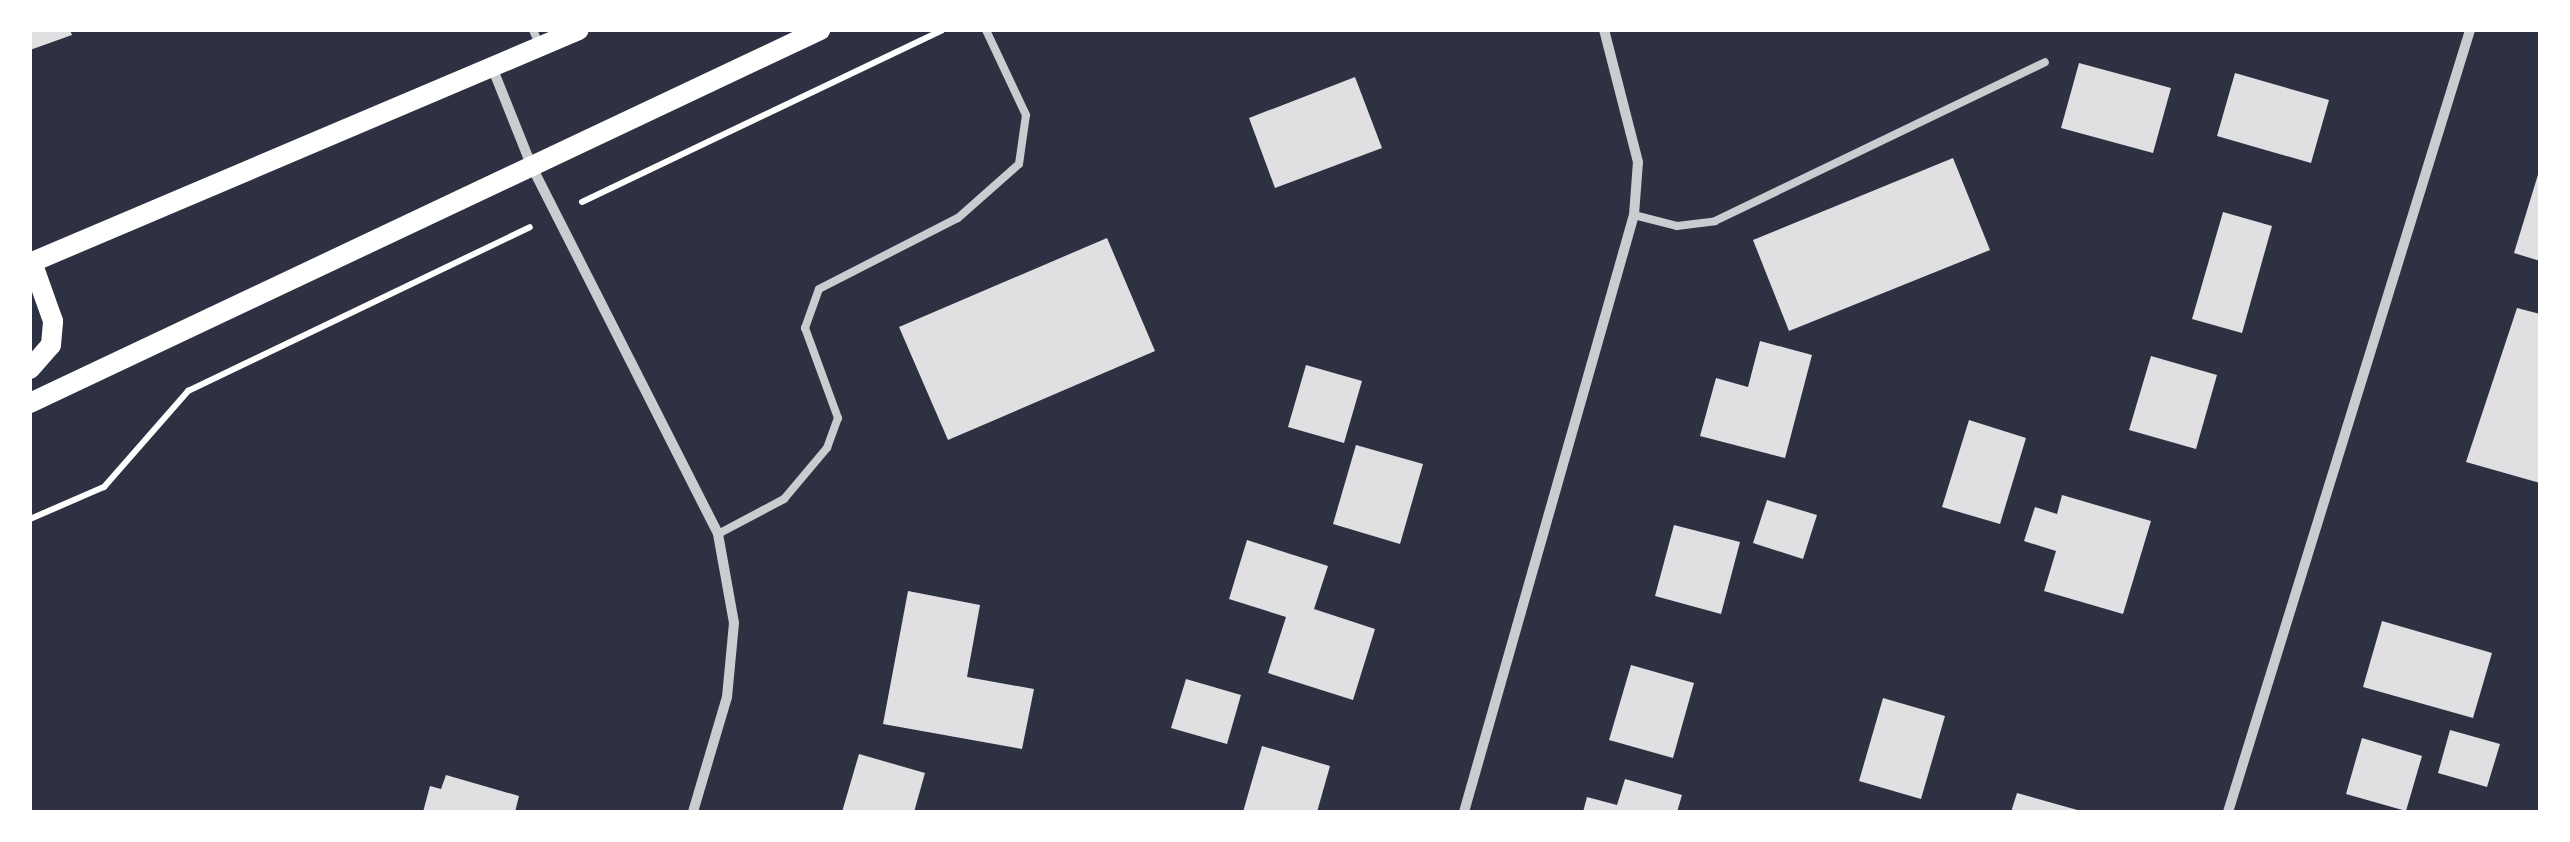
<!DOCTYPE html>
<html>
<head>
<meta charset="utf-8">
<style>
  body { margin:0 }
  #map { position:relative; width:2570px; height:842px; overflow:hidden; background:#2d3142; font-family:Merriweather,serif }
  div>[style] { position:absolute }
  [style*='--x'] { left:calc(var(--x)*1px); top:calc(var(--y)*1px); width:calc(var(--w)*1px); rotate:calc(var(--a)*1deg) }
  .building>* { inset:0; background:#e0e0e3 }
  .path>* { height:6px; margin:-3px; padding:0 3px; transform-origin:3px; border-radius:3px; background:#fff }
  .service>* { height:8px; margin:-4px; padding:0 4px; transform-origin:4px; border-radius:4px; background:#caccd0 }
  .minor>* { height:10px; margin:-5px; padding:0 5px; transform-origin:5px; border-radius:5px; background:#caccd0 }
  .secondary>* { height:20px; margin:-10px; padding:0 10px; transform-origin:10px; border-radius:10px; background:#fff }
  span { translate:-50% -50%; white-space:nowrap; text-align:center; line-height:1.15; -webkit-text-stroke:10px #fff; paint-order:stroke }
  .frame { position:absolute; inset:0; border:32px solid #fff; pointer-events:none }
</style>
</head>
<body>
<div id="map">
  <div class="building">
    <div style="clip-path:polygon(30px 30px,70px 30px,72px 35px,30px 50px)"></div>
    <div style="clip-path:polygon(2079px 63px,2171px 88px,2153px 153px,2061px 128px)"></div>
    <div style="clip-path:polygon(2235px 73px,2329px 100px,2311px 163px,2217px 136px)"></div>
    <div style="clip-path:polygon(1355px 77px,1382px 148px,1275px 188px,1249px 118px)"></div>
    <div style="clip-path:polygon(1953px 158px,1990px 250px,1789px 331px,1753px 240px)"></div>
    <div style="clip-path:polygon(2540px 168px,2540px 261px,2514px 253px)"></div>
    <div style="clip-path:polygon(2223px 212px,2272px 226px,2242px 333px,2192px 319px)"></div>
    <div style="clip-path:polygon(1107px 238px,1155px 351px,948px 440px,899px 327px)"></div>
    <div style="clip-path:polygon(2517px 308px,2540px 314px,2540px 483px,2466px 462px)"></div>
    <div style="clip-path:polygon(1760px 341px,1812px 355px,1785px 458px,1700px 436px,1716px 378px,1748px 387px)"></div>
    <div style="clip-path:polygon(2151px 356px,2217px 375px,2196px 449px,2129px 430px)"></div>
    <div style="clip-path:polygon(1306px 365px,1362px 381px,1344px 443px,1288px 427px)"></div>
    <div style="clip-path:polygon(1969px 420px,2026px 438px,2000px 524px,1942px 507px)"></div>
    <div style="clip-path:polygon(1356px 445px,1423px 464px,1400px 544px,1333px 524px)"></div>
    <div style="clip-path:polygon(2062px 495px,2151px 521px,2123px 614px,2044px 591px,2056px 551px,2024px 541px,2035px 507px,2057px 514px)"></div>
    <div style="clip-path:polygon(1767px 500px,1817px 515px,1803px 559px,1753px 543px)"></div>
    <div style="clip-path:polygon(1674px 525px,1740px 542px,1721px 614px,1655px 596px)"></div>
    <div style="clip-path:polygon(1247px 540px,1328px 566px,1314px 609px,1375px 629px,1353px 700px,1268px 673px,1286px 617px,1229px 599px)"></div>
    <div style="clip-path:polygon(908px 591px,980px 605px,967px 677px,1034px 689px,1022px 749px,883px 724px)"></div>
    <div style="clip-path:polygon(2382px 621px,2492px 653px,2473px 718px,2363px 687px)"></div>
    <div style="clip-path:polygon(1631px 665px,1694px 683px,1673px 758px,1609px 740px)"></div>
    <div style="clip-path:polygon(1186px 679px,1241px 695px,1227px 744px,1171px 728px)"></div>
    <div style="clip-path:polygon(1883px 698px,1945px 716px,1921px 799px,1859px 781px)"></div>
    <div style="clip-path:polygon(2450px 730px,2500px 744px,2487px 787px,2438px 773px)"></div>
    <div style="clip-path:polygon(2362px 738px,2422px 756px,2406px 811px,2346px 794px)"></div>
    <div style="clip-path:polygon(1262px 746px,1330px 766px,1317px 812px,1243px 812px)"></div>
    <div style="clip-path:polygon(859px 754px,925px 773px,914px 812px,842px 812px)"></div>
    <div style="clip-path:polygon(446px 775px,519px 796px,515px 812px,423px 812px,430px 786px,441px 789px)"></div>
    <div style="clip-path:polygon(1625px 779px,1682px 795px,1677px 812px,1583px 812px,1587px 797px,1617px 805px)"></div>
    <div style="clip-path:polygon(2017px 793px,2081px 811px,2080px 812px,2011px 812px)"></div>
  </div>
  <div class="path">
    <div style="--x:582;--y:202;--w:399;--a:-25.5"></div>
    <div style="--x:30;--y:519;--w:81;--a:-23.4"></div>
    <div style="--x:104;--y:487;--w:128;--a:-48.8"></div>
    <div style="--x:188;--y:391;--w:379;--a:-25.6"></div>
  </div>
  <div class="service">
    <div style="--x:533;--y:30;--w:17;--a:66"></div>
    <div style="--x:1634;--y:215;--w:44;--a:14.3"></div>
    <div style="--x:1677;--y:226;--w:38;--a:-7"></div>
    <div style="--x:1715;--y:221;--w:366;--a:-25.7"></div>
    <div style="--x:718;--y:534;--w:75;--a:-27.9"></div>
    <div style="--x:784;--y:499;--w:67;--a:-49.9"></div>
    <div style="--x:827;--y:448;--w:32;--a:-70"></div>
    <div style="--x:838;--y:418;--w:96;--a:-110.1"></div>
    <div style="--x:805;--y:328;--w:41;--a:-70.3"></div>
    <div style="--x:819;--y:289;--w:156;--a:-27.1"></div>
    <div style="--x:958;--y:218;--w:81;--a:-41.5"></div>
    <div style="--x:1019;--y:164;--w:49;--a:-81.9"></div>
    <div style="--x:1026;--y:115;--w:94;--a:-115.2"></div>
  </div>
  <div class="minor">
    <div style="--x:492;--y:67;--w:108;--a:68.2"></div>
    <div style="--x:532;--y:167;--w:411;--a:63.1"></div>
    <div style="--x:718;--y:534;--w:90;--a:79.8"></div>
    <div style="--x:734;--y:623;--w:74;--a:95.4"></div>
    <div style="--x:727;--y:697;--w:120;--a:106.5"></div>
    <div style="--x:1464;--y:812;--w:621;--a:-74.11"></div>
    <div style="--x:1634;--y:215;--w:53;--a:-85.7"></div>
    <div style="--x:1638;--y:162;--w:136;--a:-104.4"></div>
    <div style="--x:2228;--y:812;--w:819;--a:-72.8"></div>
  </div>
  <div class="secondary">
    <div style="--x:30;--y:263;--w:596;--a:-23"></div>
    <div style="--x:30;--y:369;--w:32;--a:-49"></div>
    <div style="--x:51;--y:345;--w:24;--a:-85"></div>
    <div style="--x:53;--y:321;--w:63;--a:-109.6"></div>
    <div style="--x:30;--y:403;--w:874;--a:-25.27"></div>
  </div>
  <div class="frame"></div>
</div>
</body>
</html>
